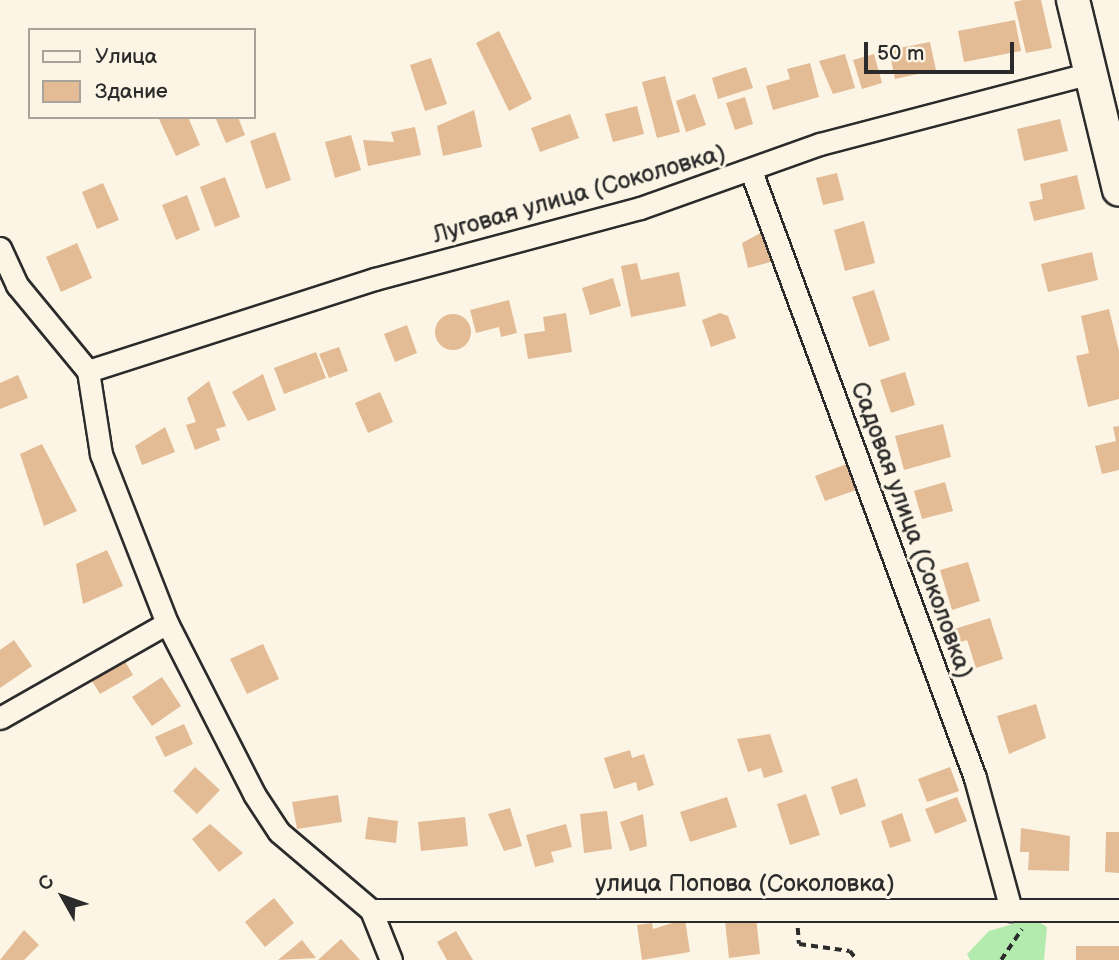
<!DOCTYPE html>
<html>
<head>
<meta charset="utf-8">
<style>
  body { margin:0 }
  #map { position:relative; width:1119px; height:960px; overflow:hidden; background:#fcf5e5; font-family:"Balsamiq Sans",sans-serif }
  div>[style] { position:absolute }
  [style*='--x'] { left:calc(var(--x)*1px); top:calc(var(--y)*1px); width:calc(var(--w)*1px); rotate:calc(var(--a)*1deg) }
  .green>* { inset:0; background:#b3ebaf }
  .building>* { inset:0; background:#e3bb94 }
  .round { border-radius:50% }
  .path>* { height:3.5px; margin-top:-1.75px; transform-origin:0; background:repeating-linear-gradient(90deg,#2b2b2b 0 7px,transparent 0 12px) }
  .roads { filter:drop-shadow(2px 0 #2b2b2b) drop-shadow(-2px 0 #2b2b2b) drop-shadow(0 2px #2b2b2b) drop-shadow(0 -2px #2b2b2b) }
  .street>* { height:21px; margin:-10.5px; padding:0 10.5px; transform-origin:10.5px; border-radius:10.5px; background:#fcf5e5 }
  .secondary>* { height:32px; margin:-16px; padding:0 16px; transform-origin:16px; border-radius:16px; background:#fcf5e5 }
  span { translate:-50% -50%; white-space:nowrap; text-align:center; line-height:1.15; -webkit-text-stroke:6px #fcf5e5; paint-order:stroke }
  .street-label { font-size:24px; color:#2b2b2b }
  .legend { position:absolute; left:28px; top:28px; width:228px; height:91px; box-sizing:border-box; background:#fcf5e5; border:2px solid #a8a49b; margin:0; padding:9px 12px; list-style:none; font-size:21px; color:#2b2b2b }
  .legend li { display:flex; align-items:center; gap:14px; height:35px }
  .legend b { width:35px; border:2px solid #a8a49b }
  .north { position:absolute; left:28px; top:862px; width:70px; height:70px; -webkit-text-stroke:5px #fcf5e5; paint-order:stroke; rotate:310deg; font-size:19px; font-weight:700; line-height:28px; text-align:center; color:#2b2b2b }
  .north::after { content:''; display:block; margin:auto; width:24px; height:32px; background:#2b2b2b; clip-path:polygon(50% 0,100% 100%,50% 72%,0 100%) }
  .scale { position:absolute; left:864px; top:42px; width:150px; height:32px; box-sizing:border-box; border:4px solid #2b2b2b; border-top:0; padding-left:9px; font-size:21px; line-height:24px; white-space:nowrap; color:#2b2b2b; -webkit-text-stroke:5px #fcf5e5; paint-order:stroke }
</style>
</head>
<body>
<div id="map">
  <div class="green">
    <div style="clip-path:polygon(1033px 918px,1047px 927px,1044px 960px,970px 960px,967px 954px,989px 931px)"></div>
  </div>
  <div class="building">
    <div style="clip-path:polygon(1023px 0,1041px 0,1052px 48px,1026px 53px,1014px 2px)"></div>
    <div style="clip-path:polygon(1015px 20px,1021px 51px,964px 62px,958px 31px)"></div>
    <div style="clip-path:polygon(499px 31px,532px 99px,509px 111px,476px 43px)"></div>
    <div style="clip-path:polygon(930px 42px,936px 70px,895px 79px,889px 50px)"></div>
    <div style="clip-path:polygon(845px 54px,855px 88px,833px 94px,819px 61px)"></div>
    <div style="clip-path:polygon(874px 54px,882px 83px,862px 89px,853px 60px)"></div>
    <div style="clip-path:polygon(431px 58px,447px 104px,425px 111px,410px 65px)"></div>
    <div style="clip-path:polygon(810px 63px,819px 97px,773px 110px,766px 86px,790px 79px,787px 69px)"></div>
    <div style="clip-path:polygon(746px 67px,753px 88px,718px 99px,712px 78px)"></div>
    <div style="clip-path:polygon(665px 76px,680px 132px,657px 138px,642px 82px)"></div>
    <div style="clip-path:polygon(695px 94px,706px 125px,686px 132px,676px 101px)"></div>
    <div style="clip-path:polygon(745px 97px,753px 124px,735px 130px,726px 103px)"></div>
    <div style="clip-path:polygon(637px 106px,644px 134px,613px 142px,605px 114px)"></div>
    <div style="clip-path:polygon(474px 110px,482px 147px,443px 156px,437px 126px)"></div>
    <div style="clip-path:polygon(570px 114px,579px 138px,540px 152px,531px 128px)"></div>
    <div style="clip-path:polygon(188px 117px,200px 145px,176px 156px,159px 119px)"></div>
    <div style="clip-path:polygon(215px 117px,238px 117px,245px 135px,226px 143px)"></div>
    <div style="clip-path:polygon(1060px 119px,1068px 151px,1024px 161px,1017px 129px)"></div>
    <div style="clip-path:polygon(415px 127px,421px 155px,368px 166px,363px 140px,394px 142px,391px 132px)"></div>
    <div style="clip-path:polygon(275px 132px,291px 180px,266px 189px,250px 141px)"></div>
    <div style="clip-path:polygon(351px 135px,361px 170px,335px 178px,325px 142px)"></div>
    <div style="clip-path:polygon(837px 173px,844px 200px,823px 205px,816px 178px)"></div>
    <div style="clip-path:polygon(1077px 175px,1085px 209px,1034px 221px,1029px 202px,1043px 199px,1040px 184px)"></div>
    <div style="clip-path:polygon(225px 177px,240px 217px,215px 227px,200px 187px)"></div>
    <div style="clip-path:polygon(103px 183px,119px 220px,97px 229px,82px 192px)"></div>
    <div style="clip-path:polygon(187px 195px,200px 230px,176px 240px,162px 205px)"></div>
    <div style="clip-path:polygon(864px 221px,875px 263px,845px 271px,834px 230px)"></div>
    <div style="clip-path:polygon(766px 230px,774px 261px,748px 268px,742px 243px)"></div>
    <div style="clip-path:polygon(77px 243px,92px 278px,61px 292px,46px 257px)"></div>
    <div style="clip-path:polygon(1092px 252px,1098px 280px,1048px 292px,1041px 264px)"></div>
    <div style="clip-path:polygon(637px 263px,641px 280px,679px 272px,686px 306px,631px 317px,621px 266px)"></div>
    <div style="clip-path:polygon(613px 278px,621px 306px,590px 315px,582px 288px)"></div>
    <div style="clip-path:polygon(874px 290px,890px 340px,869px 347px,852px 297px)"></div>
    <div style="clip-path:polygon(509px 300px,517px 333px,501px 337px,499px 327px,476px 333px,470px 310px)"></div>
    <div style="clip-path:polygon(1109px 309px,1119px 351px,1119px 399px,1088px 407px,1076px 356px,1089px 353px,1081px 316px)"></div>
    <div style="clip-path:polygon(566px 313px,572px 352px,528px 359px,524px 334px,545px 331px,543px 317px)"></div>
    <div style="clip-path:polygon(720px 313px,728px 316px,736px 338px,711px 347px,702px 320px)"></div>
    <div class="round" style="left:435px;top:314px;width:36px;height:36px"></div>
    <div style="clip-path:polygon(407px 325px,417px 353px,395px 362px,384px 334px)"></div>
    <div style="clip-path:polygon(339px 347px,348px 371px,329px 378px,319px 354px)"></div>
    <div style="clip-path:polygon(316px 352px,326px 378px,284px 394px,274px 368px)"></div>
    <div style="clip-path:polygon(905px 372px,915px 405px,891px 413px,880px 380px)"></div>
    <div style="clip-path:polygon(263px 374px,276px 410px,248px 421px,232px 392px)"></div>
    <div style="clip-path:polygon(18px 375px,28px 398px,0 409px,0 383px)"></div>
    <div style="clip-path:polygon(209px 381px,226px 426px,216px 429px,220px 440px,195px 450px,186px 425px,196px 422px,187px 398px)"></div>
    <div style="clip-path:polygon(380px 392px,393px 422px,368px 433px,355px 403px)"></div>
    <div style="clip-path:polygon(943px 424px,951px 457px,904px 470px,895px 436px)"></div>
    <div style="clip-path:polygon(1119px 426px,1119px 470px,1102px 474px,1095px 446px,1116px 441px,1113px 427px)"></div>
    <div style="clip-path:polygon(165px 427px,175px 452px,142px 465px,135px 446px)"></div>
    <div style="clip-path:polygon(42px 444px,77px 511px,44px 526px,20px 454px)"></div>
    <div style="clip-path:polygon(849px 463px,859px 489px,825px 501px,815px 476px)"></div>
    <div style="clip-path:polygon(945px 482px,953px 511px,922px 519px,914px 491px)"></div>
    <div style="clip-path:polygon(107px 550px,123px 586px,83px 604px,76px 564px)"></div>
    <div style="clip-path:polygon(968px 562px,980px 601px,952px 610px,940px 570px)"></div>
    <div style="clip-path:polygon(990px 618px,1003px 659px,976px 668px,967px 640px,955px 644px,951px 630px)"></div>
    <div style="clip-path:polygon(14px 640px,32px 666px,0 688px,0 650px)"></div>
    <div style="clip-path:polygon(263px 644px,279px 679px,247px 694px,230px 659px)"></div>
    <div style="clip-path:polygon(122px 656px,133px 675px,100px 694px,89px 676px)"></div>
    <div style="clip-path:polygon(162px 677px,181px 706px,152px 726px,132px 697px)"></div>
    <div style="clip-path:polygon(1036px 704px,1046px 738px,1009px 754px,997px 716px)"></div>
    <div style="clip-path:polygon(184px 724px,193px 744px,165px 757px,155px 737px)"></div>
    <div style="clip-path:polygon(770px 734px,783px 772px,764px 778px,761px 768px,748px 772px,737px 739px)"></div>
    <div style="clip-path:polygon(630px 750px,632px 758px,644px 754px,654px 785px,638px 791px,636px 782px,614px 789px,604px 758px)"></div>
    <div style="clip-path:polygon(195px 767px,220px 790px,197px 814px,173px 791px)"></div>
    <div style="clip-path:polygon(950px 767px,959px 791px,927px 802px,918px 779px)"></div>
    <div style="clip-path:polygon(857px 778px,866px 806px,840px 815px,831px 787px)"></div>
    <div style="clip-path:polygon(806px 794px,820px 835px,790px 845px,777px 804px)"></div>
    <div style="clip-path:polygon(338px 795px,342px 822px,297px 829px,292px 802px)"></div>
    <div style="clip-path:polygon(727px 797px,737px 827px,690px 842px,680px 812px)"></div>
    <div style="clip-path:polygon(957px 797px,967px 821px,935px 834px,925px 809px)"></div>
    <div style="clip-path:polygon(510px 808px,522px 846px,504px 851px,488px 814px)"></div>
    <div style="clip-path:polygon(607px 811px,612px 849px,584px 853px,580px 814px)"></div>
    <div style="clip-path:polygon(902px 813px,911px 841px,890px 848px,881px 821px)"></div>
    <div style="clip-path:polygon(643px 814px,647px 846px,630px 851px,620px 822px)"></div>
    <div style="clip-path:polygon(368px 817px,398px 821px,396px 843px,365px 839px)"></div>
    <div style="clip-path:polygon(465px 817px,468px 846px,421px 851px,418px 822px)"></div>
    <div style="clip-path:polygon(210px 824px,243px 853px,219px 872px,192px 839px)"></div>
    <div style="clip-path:polygon(566px 824px,572px 847px,551px 852px,554px 862px,535px 867px,526px 835px)"></div>
    <div style="clip-path:polygon(1021px 828px,1070px 836px,1069px 871px,1028px 870px,1029px 852px,1020px 852px)"></div>
    <div style="clip-path:polygon(1106px 832px,1119px 832px,1119px 873px,1105px 872px)"></div>
    <div style="clip-path:polygon(274px 898px,294px 923px,265px 947px,245px 922px)"></div>
    <div style="clip-path:polygon(756px 917px,760px 954px,729px 958px,725px 921px)"></div>
    <div style="clip-path:polygon(685px 919px,690px 952px,642px 960px,637px 925px,652px 923px,653px 929px)"></div>
    <div style="clip-path:polygon(24px 930px,39px 945px,24px 960px,0 960px)"></div>
    <div style="clip-path:polygon(456px 931px,473px 960px,447px 960px,437px 942px)"></div>
    <div style="clip-path:polygon(341px 939px,360px 960px,318px 960px)"></div>
    <div style="clip-path:polygon(302px 940px,316px 958px,278px 960px)"></div>
    <div style="clip-path:polygon(1076px 946px,1119px 946px,1119px 960px,1076px 960px)"></div>
  </div>
  <div class="path">
    <div style="--x:798;--y:928;--w:16;--a:86"></div>
    <div style="--x:799;--y:944;--w:51;--a:7.8"></div>
    <div style="--x:850;--y:951;--w:11;--a:52"></div>
    <div style="--x:1001;--y:960;--w:37;--a:-56"></div>
  </div>
  <div class="roads">
    <div class="street">
      <div style="--x:751;--y:171;--w:647;--a:69.74"></div>
      <div style="--x:975;--y:778;--w:137;--a:74.7"></div>
      <div style="--x:0;--y:248;--w:41;--a:65.3"></div>
      <div style="--x:17;--y:285;--w:112;--a:50.5"></div>
      <div style="--x:88;--y:371;--w:84;--a:81.1"></div>
      <div style="--x:101;--y:454;--w:181;--a:68.7"></div>
      <div style="--x:167;--y:623;--w:192;--a:63"></div>
      <div style="--x:254;--y:794;--w:45;--a:56.7"></div>
      <div style="--x:279;--y:832;--w:121;--a:40.3"></div>
      <div style="--x:371;--y:910;--w:54;--a:68.2"></div>
      <div style="--x:88;--y:371;--w:301;--a:-17.8"></div>
      <div style="--x:375;--y:279;--w:274;--a:-15"></div>
      <div style="--x:640;--y:208;--w:191;--a:-19.6"></div>
      <div style="--x:820;--y:144;--w:276;--a:-14.7"></div>
      <div style="--x:0;--y:718;--w:192;--a:-29.6"></div>
      <div style="--x:371;--y:910;--w:748;--a:0"></div>
    </div>
    <div class="secondary">
      <div style="--x:1073;--y:0;--w:195;--a:76.4"></div>
    </div>
  </div>
  <div class="street-label">
    <span style="left:579px;top:194px;rotate:-16deg">Луговая улица (Соколовка)</span>
    <span style="left:912px;top:530px;rotate:70deg">Садовая улица (Соколовка)</span>
    <span style="left:745px;top:884px">улица Попова (Соколовка)</span>
  </div>
  <ul class="legend">
  <li><b style="height:9px;background:#fcf5e5"></b>Улица</li>
  <li><b style="height:19px;background:#e3bb94"></b>Здание</li>
  </ul>
  <div class="north">С</div>
  <div class="scale">50 m</div>
</div>
</body>
</html>
